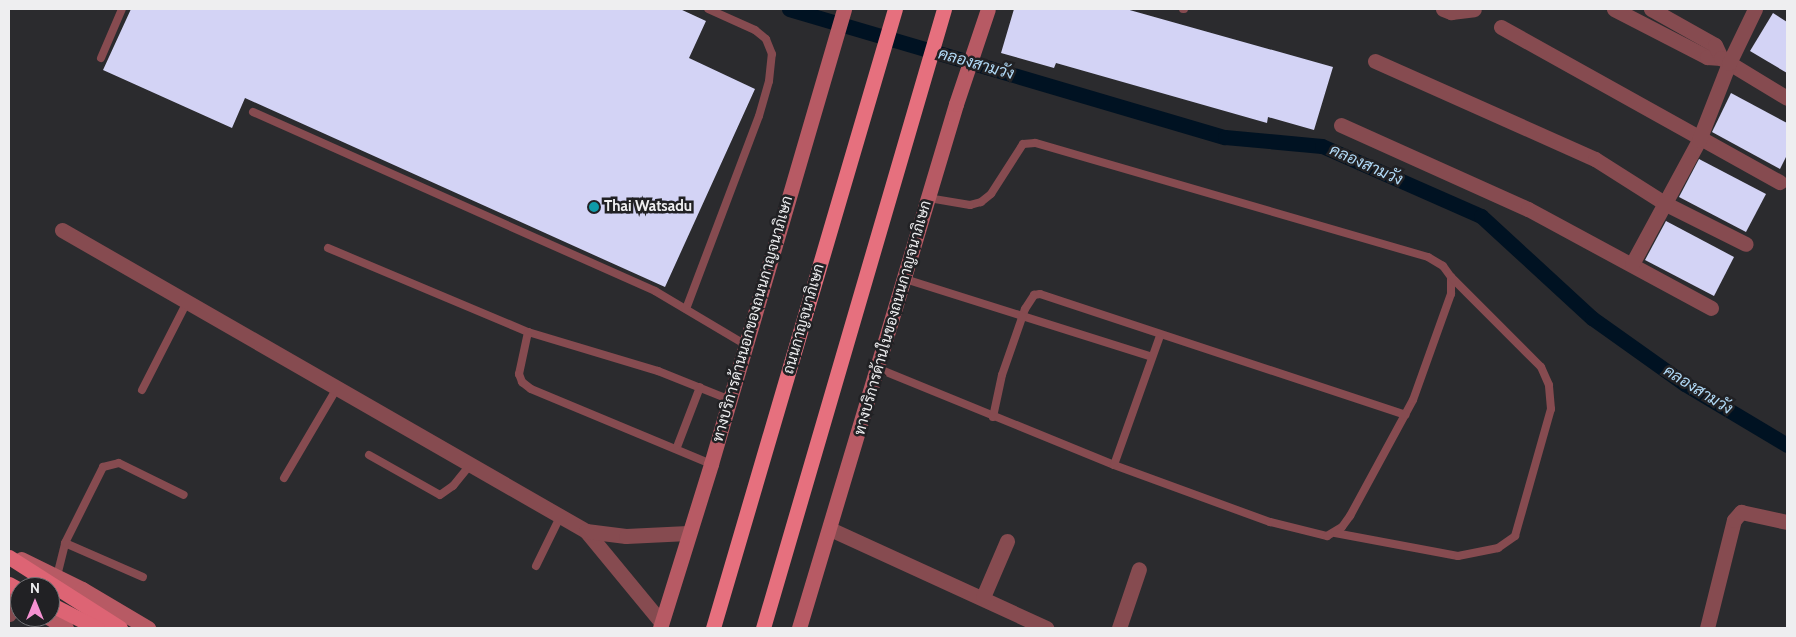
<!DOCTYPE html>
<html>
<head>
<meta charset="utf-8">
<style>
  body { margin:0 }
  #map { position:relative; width:1796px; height:637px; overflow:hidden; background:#2b2b2e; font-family:Cabin,Sarabun,sans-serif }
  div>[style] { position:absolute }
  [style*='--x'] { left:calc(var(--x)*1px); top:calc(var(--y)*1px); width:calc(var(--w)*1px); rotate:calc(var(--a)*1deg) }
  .canal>* { height:15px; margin:-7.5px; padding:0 7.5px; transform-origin:7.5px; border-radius:7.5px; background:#001222 }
  .building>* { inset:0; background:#d3d3f5 }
  .service>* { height:8px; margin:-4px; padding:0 4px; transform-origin:4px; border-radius:4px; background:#864b50 }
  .minor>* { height:15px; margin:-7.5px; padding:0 7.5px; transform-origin:7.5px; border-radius:7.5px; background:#864b50 }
  .secondary>* { height:15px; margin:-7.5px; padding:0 7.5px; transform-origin:7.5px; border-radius:7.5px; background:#b75a64 }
  .primary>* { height:15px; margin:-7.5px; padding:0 7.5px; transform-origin:7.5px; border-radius:7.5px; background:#dd6474 }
  .trunk>* { height:15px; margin:-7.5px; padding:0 7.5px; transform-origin:7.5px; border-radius:7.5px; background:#e6707e }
  .dots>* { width:14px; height:14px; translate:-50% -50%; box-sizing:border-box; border:2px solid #212124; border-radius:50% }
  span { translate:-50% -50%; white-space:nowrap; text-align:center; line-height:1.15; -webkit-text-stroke:5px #212124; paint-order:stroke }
  .poi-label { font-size:15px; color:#eeeef0; font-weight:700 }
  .left { translate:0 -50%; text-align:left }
  .street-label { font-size:15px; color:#eeeef0 }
  .water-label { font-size:16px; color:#b0d9f6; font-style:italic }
  .frame { position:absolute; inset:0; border:10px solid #eeeef0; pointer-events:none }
  .north { position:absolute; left:10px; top:577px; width:50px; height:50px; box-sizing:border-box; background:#212124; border:1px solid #737376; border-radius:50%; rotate:0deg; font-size:14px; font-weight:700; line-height:20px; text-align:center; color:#eeeef0 }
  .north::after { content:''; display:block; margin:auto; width:18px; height:22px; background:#f591d1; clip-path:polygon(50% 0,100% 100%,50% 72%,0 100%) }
</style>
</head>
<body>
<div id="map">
  <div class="canal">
    <div style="--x:789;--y:9;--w:454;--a:16.4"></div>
    <div style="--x:1225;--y:137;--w:97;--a:5.3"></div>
    <div style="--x:1322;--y:146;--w:174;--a:23.8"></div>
    <div style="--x:1481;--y:216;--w:151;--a:42.6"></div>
    <div style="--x:1592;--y:318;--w:114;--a:35.4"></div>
    <div style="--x:1685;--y:384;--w:119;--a:30.9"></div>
  </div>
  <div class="building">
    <div style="clip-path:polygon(131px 9px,680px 9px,706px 21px,689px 58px,755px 89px,665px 287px,245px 98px,232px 128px,103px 70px)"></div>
    <div style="clip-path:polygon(1014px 9px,1126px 9px,1333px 67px,1314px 130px,1268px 117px,1267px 123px,1056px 63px,1054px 68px,1001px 53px)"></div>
    <div style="clip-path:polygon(1773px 13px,1787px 22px,1787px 73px,1750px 51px)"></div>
    <div style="clip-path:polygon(1731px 93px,1787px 123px,1787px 155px,1780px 169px,1712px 132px)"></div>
    <div style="clip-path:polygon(1699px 159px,1766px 194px,1746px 232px,1679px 197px)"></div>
    <div style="clip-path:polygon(1666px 221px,1734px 257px,1714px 296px,1645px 260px)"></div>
  </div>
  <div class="service">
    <div style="--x:1183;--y:9;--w:1;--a:0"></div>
    <div style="--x:101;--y:58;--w:53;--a:-66.8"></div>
    <div style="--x:253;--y:112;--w:440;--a:24"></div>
    <div style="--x:655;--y:291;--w:106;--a:30.7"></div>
    <div style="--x:328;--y:248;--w:217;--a:22.8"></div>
    <div style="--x:528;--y:332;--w:136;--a:16.7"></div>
    <div style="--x:658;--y:371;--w:75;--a:21.8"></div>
    <div style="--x:905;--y:279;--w:259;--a:17.5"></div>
    <div style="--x:686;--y:309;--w:206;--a:-69.3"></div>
    <div style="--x:759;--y:116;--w:36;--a:-74"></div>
    <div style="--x:769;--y:81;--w:27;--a:-84"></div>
    <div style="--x:772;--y:54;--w:16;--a:-112"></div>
    <div style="--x:766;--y:39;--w:14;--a:-141"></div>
    <div style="--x:755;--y:30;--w:51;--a:-155.9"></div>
    <div style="--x:528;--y:332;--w:43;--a:102.1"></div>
    <div style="--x:519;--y:374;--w:9;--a:69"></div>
    <div style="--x:522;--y:382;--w:11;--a:38"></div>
    <div style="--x:531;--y:389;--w:195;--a:22.6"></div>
    <div style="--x:879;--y:369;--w:254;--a:22.2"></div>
    <div style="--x:1114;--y:465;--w:166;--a:20.1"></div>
    <div style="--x:1270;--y:522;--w:59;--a:13.8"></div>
    <div style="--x:1327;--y:536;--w:17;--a:-31"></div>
    <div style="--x:1342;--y:527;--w:14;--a:-54"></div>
    <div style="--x:1350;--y:516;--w:132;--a:-61.5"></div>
    <div style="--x:1413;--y:400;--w:113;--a:-70.3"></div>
    <div style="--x:1451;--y:294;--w:17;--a:-90"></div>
    <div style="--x:1451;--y:277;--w:14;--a:-126"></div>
    <div style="--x:1443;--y:266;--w:17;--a:-149"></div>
    <div style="--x:1428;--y:257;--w:409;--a:-163.8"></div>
    <div style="--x:1035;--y:143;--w:12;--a:175"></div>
    <div style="--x:1023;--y:144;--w:59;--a:122.6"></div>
    <div style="--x:991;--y:194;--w:13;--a:141"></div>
    <div style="--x:981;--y:202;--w:11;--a:165"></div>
    <div style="--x:970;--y:205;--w:43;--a:-170.5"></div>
    <div style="--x:142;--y:390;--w:99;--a:-62.9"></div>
    <div style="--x:993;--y:417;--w:43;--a:-77.9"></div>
    <div style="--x:1002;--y:375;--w:70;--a:-70.8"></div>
    <div style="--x:1025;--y:309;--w:17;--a:-57"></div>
    <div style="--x:1034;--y:295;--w:6;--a:-9"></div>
    <div style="--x:1040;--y:294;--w:385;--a:18.3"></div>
    <div style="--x:677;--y:447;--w:64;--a:-69"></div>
    <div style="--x:369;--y:455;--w:81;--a:29.4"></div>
    <div style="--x:440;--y:495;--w:16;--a:-35"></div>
    <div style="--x:453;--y:486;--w:28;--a:-51"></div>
    <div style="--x:1114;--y:465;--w:137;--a:-70.4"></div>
    <div style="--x:284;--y:478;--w:104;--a:-59.5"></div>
    <div style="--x:1335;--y:533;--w:125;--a:10.6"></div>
    <div style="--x:1458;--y:556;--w:41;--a:-11.3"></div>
    <div style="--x:1498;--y:548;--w:21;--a:-35"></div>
    <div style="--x:1515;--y:536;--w:132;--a:-74.2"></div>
    <div style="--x:1551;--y:409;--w:24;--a:-95"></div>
    <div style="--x:1549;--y:385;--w:20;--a:-114"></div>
    <div style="--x:1541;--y:367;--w:127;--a:-135"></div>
    <div style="--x:65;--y:543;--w:85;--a:23.6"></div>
    <div style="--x:536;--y:566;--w:57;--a:-63.9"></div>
    <div style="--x:57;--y:576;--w:34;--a:-76"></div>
    <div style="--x:65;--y:543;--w:85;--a:-63.4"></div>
    <div style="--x:103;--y:467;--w:16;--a:-14"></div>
    <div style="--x:119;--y:463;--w:72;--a:26.2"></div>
  </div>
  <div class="minor">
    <div style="--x:1443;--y:9;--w:9;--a:21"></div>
    <div style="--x:1451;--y:12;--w:23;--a:-7"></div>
    <div style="--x:1614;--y:9;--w:105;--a:27.3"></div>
    <div style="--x:1707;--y:57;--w:14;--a:4"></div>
    <div style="--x:1651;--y:9;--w:73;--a:29.4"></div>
    <div style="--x:1715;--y:45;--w:14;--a:65"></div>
    <div style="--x:1721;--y:58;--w:77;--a:31.2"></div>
    <div style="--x:1501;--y:27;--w:319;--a:29.1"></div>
    <div style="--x:1375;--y:61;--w:241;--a:24"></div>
    <div style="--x:1595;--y:159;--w:84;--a:32.4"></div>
    <div style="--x:1666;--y:204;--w:89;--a:26.6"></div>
    <div style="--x:1341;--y:125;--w:205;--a:24.2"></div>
    <div style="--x:1528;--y:209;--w:208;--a:28.4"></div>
    <div style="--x:62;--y:230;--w:604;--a:29.87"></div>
    <div style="--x:586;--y:531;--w:118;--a:50.5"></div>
    <div style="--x:1632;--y:264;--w:141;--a:-61.6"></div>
    <div style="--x:1699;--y:140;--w:83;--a:-68.7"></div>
    <div style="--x:1729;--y:63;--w:60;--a:-64.3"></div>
    <div style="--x:830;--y:529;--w:238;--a:24.6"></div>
    <div style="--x:586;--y:531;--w:40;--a:7.1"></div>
    <div style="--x:626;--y:536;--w:62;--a:-2.8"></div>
    <div style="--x:983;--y:597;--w:61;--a:-66.8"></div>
    <div style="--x:9;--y:614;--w:18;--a:-61"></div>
    <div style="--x:1119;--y:628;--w:62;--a:-71.3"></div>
    <div style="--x:1707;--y:628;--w:111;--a:-76"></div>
    <div style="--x:1734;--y:520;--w:11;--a:-49"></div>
    <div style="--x:1741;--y:512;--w:47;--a:12.3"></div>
  </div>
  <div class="secondary">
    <div style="--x:21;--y:559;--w:68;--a:26.2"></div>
    <div style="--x:82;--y:589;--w:77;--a:30.6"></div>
    <div style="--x:9;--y:592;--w:14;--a:36"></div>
    <div style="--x:48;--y:617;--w:21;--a:31"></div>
    <div style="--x:660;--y:628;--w:172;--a:-72.7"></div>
    <div style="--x:711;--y:464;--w:474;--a:-73.7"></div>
    <div style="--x:799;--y:628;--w:547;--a:-73.32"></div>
    <div style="--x:956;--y:104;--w:100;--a:-71.4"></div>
  </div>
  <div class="primary">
    <div style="--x:9;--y:557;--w:132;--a:32.6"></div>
    <div style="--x:9;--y:584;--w:13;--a:29"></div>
    <div style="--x:50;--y:604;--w:53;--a:27.1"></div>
  </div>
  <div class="trunk">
    <div style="--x:713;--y:628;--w:645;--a:-73.62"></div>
    <div style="--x:763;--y:628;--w:645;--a:-73.7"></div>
  </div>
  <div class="dots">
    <div style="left:594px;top:207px;background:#0f9aa8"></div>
  </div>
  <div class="poi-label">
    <span class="left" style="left:604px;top:207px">Thai Watsadu</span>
  </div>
  <div class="street-label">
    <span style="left:893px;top:318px;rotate:-74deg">ทางบริการด้านในของถนนกาญจนาภิเษก</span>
    <span style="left:753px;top:319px;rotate:-74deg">ทางบริการด้านนอกของถนนกาญจนาภิเษก</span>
    <span style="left:804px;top:319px;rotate:-74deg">ถนนกาญจนาภิเษก</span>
  </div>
  <div class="water-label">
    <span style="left:976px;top:64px;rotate:16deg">คลองสามวัง</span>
    <span style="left:1366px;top:165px;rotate:24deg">คลองสามวัง</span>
    <span style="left:1698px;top:390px;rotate:32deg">คลองสามวัง</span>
  </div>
  <div class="frame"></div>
  <div class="north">N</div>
</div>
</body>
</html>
